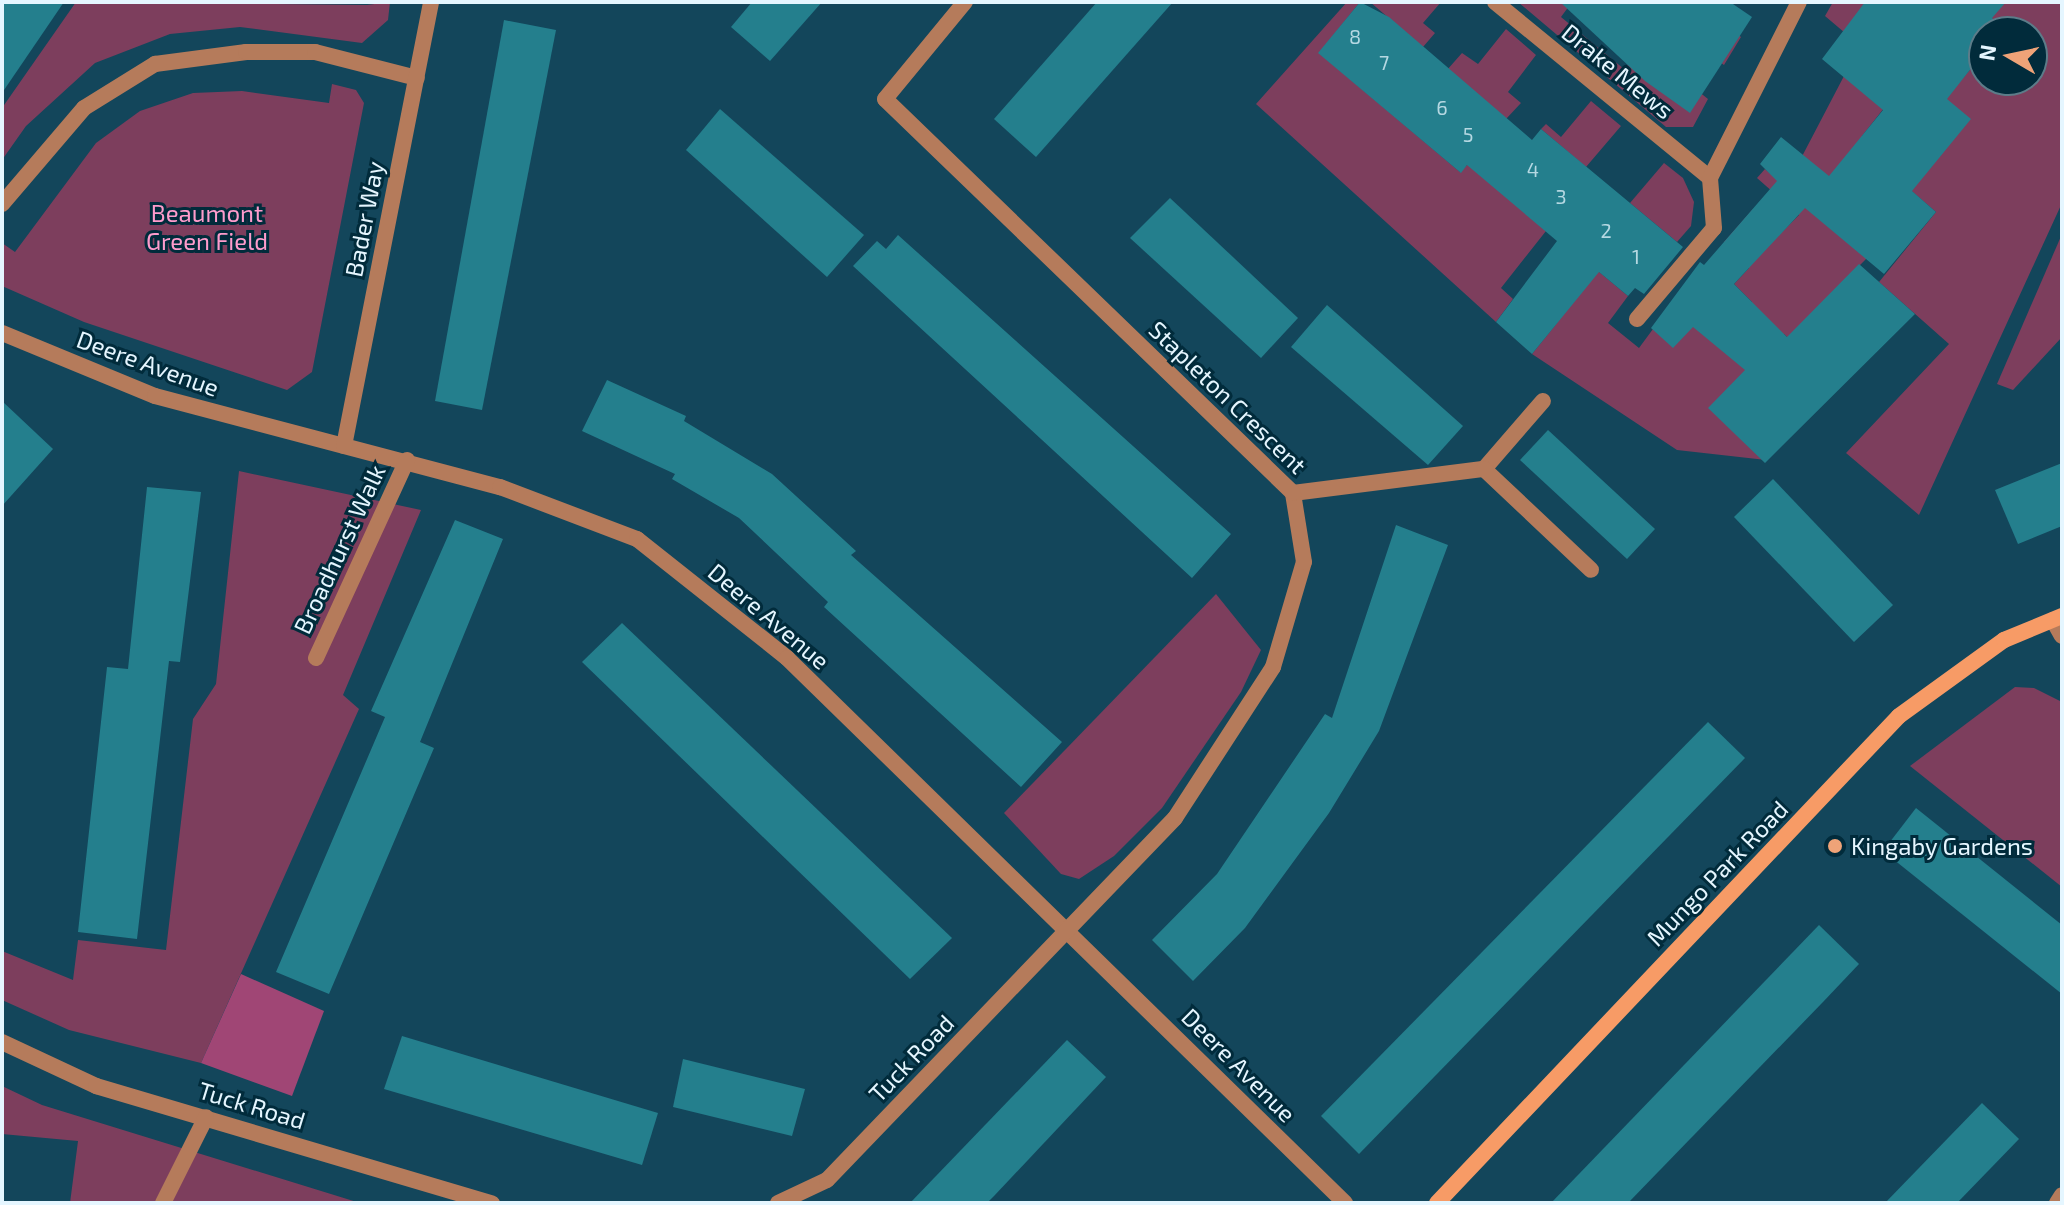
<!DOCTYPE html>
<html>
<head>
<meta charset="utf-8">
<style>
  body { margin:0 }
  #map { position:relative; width:2064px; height:1205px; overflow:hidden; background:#13465b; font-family:"Exo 2",sans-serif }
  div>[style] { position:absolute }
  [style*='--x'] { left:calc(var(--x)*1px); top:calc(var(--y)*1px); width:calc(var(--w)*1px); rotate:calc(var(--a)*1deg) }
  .green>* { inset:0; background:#7d3e5d }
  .forest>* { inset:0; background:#a04675 }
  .building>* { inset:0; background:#247f8d }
  .lane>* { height:16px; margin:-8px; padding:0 8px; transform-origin:8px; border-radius:8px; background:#b57b5b }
  .street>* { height:16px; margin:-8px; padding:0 8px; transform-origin:8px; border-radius:8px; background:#b57b5b }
  .secondary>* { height:16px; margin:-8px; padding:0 8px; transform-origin:8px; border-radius:8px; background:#f79b66 }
  .dots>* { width:22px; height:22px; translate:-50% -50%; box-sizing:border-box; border:4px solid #012b3b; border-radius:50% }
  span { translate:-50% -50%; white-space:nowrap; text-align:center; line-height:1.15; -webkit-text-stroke:6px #012b3b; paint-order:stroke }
  .number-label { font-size:20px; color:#b5d8e2 }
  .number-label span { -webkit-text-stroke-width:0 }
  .street-label { font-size:24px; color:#e5f6ff }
  .park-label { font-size:24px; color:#fe9ccc }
  .poi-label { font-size:24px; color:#e5f6ff }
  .left { translate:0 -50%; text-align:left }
  .frame { position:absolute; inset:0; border:4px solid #e5f6ff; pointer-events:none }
  .north { position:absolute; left:1968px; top:16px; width:80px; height:80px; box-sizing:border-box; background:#012b3b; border:2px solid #5c7c89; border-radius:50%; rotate:279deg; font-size:22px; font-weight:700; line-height:32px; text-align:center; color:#e5f6ff }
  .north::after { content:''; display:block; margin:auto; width:28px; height:36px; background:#efa378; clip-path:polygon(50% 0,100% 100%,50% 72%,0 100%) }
</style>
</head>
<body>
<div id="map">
  <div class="green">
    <div style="clip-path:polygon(76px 2px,367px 5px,390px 2px,388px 20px,362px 43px,240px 27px,170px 34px,95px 63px,26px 126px,2px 160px,2px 108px)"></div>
    <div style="clip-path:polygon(1347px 2px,1360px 2px,1319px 53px,1460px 172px,1470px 162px,1546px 231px,1501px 288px,1513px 299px,1496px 322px,1256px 104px)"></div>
    <div style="clip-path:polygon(1370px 2px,1441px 2px,1423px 23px,1435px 33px,1423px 47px)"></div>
    <div style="clip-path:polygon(1518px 2px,1572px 2px,1561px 17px,1624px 69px,1654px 34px,1704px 7px,1741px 37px,1724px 65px,1695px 43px,1673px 71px,1708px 99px,1693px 127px,1666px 127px)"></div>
    <div style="clip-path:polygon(evenodd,1833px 2px,1882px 2px,1952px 91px,1984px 53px,1984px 80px,2032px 80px,2032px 32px,2000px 32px,2003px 28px,1973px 2px,2062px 2px,2062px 203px,1919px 515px,1846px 453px,1949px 344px,1879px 282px,1936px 212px,1880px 164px,1866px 259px,1788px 338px,1784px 334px,1766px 460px,1677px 450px,1532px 354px,1557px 323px,1574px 251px,1628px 296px,1608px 323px,1639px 348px,1667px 310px,1752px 302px,1734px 284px,1749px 268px,1724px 242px,1753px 209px,1782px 232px,1799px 215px,1757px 178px,1765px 169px,1786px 187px,1844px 76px,1871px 55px,1825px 16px,1833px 2px,1888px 103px,1918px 182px,1862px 136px,1888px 103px)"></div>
    <div style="clip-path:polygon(1506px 29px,1536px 55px,1508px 92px,1521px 103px,1506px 119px,1447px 70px,1462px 53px,1478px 64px)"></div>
    <div style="clip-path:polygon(332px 84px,356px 90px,364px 103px,312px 372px,287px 390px,84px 322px,2px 286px,2px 243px,15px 252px,96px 143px,140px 111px,193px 93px,242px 91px,329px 103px)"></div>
    <div style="clip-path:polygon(1591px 101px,1621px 126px,1586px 167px,1541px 129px,1546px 124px,1561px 137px)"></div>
    <div style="clip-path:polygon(1664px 163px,1683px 178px,1694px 202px,1691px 226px,1677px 242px,1630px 203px)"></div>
    <div style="clip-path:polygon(2062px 234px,2062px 337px,2013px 390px,1997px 384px)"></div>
    <div style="clip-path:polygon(239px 471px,421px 510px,343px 695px,359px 709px,201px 1063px,69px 1030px,2px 1000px,2px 951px,73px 980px,78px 940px,166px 950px,193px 719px,216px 684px)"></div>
    <div style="clip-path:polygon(1216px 594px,1261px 650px,1241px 692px,1162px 808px,1114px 856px,1079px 879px,1061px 874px,1004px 813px)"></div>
    <div style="clip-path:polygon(2015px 687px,2034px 688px,2062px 702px,2062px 887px,1910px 766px)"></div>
    <div style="clip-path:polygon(2px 1086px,42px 1105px,360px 1203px,70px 1203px,78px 1141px,2px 1134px)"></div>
  </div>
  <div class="forest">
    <div style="clip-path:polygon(241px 974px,324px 1011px,292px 1096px,201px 1063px)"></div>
  </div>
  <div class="building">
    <div style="clip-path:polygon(2px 2px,64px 2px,2px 93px)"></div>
    <div style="clip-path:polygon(752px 2px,822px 2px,770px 61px,731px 27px)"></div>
    <div style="clip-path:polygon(1097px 2px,1173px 2px,1036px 157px,994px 119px)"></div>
    <div style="clip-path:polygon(1360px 2px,1389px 17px,1532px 140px,1541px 129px,1683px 247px,1644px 294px,1635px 288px,1628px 296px,1599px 272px,1532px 354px,1496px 322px,1557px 241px,1467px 165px,1461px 173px,1318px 53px)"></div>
    <div style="clip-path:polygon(1560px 2px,1730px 2px,1752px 17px,1690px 113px,1645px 81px)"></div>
    <div style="clip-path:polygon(1865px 2px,2006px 2px,1992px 18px,2004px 28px,1984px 32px,1984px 52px,1947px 99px,1971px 119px,1912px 191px,1936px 212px,1884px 274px,1805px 208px,1734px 284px,1787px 337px,1859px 264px,1915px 314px,1765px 463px,1708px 408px,1745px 370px,1693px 327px,1673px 348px,1651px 328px,1700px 262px,1704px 265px,1777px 181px,1760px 164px,1781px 137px,1829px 176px,1883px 110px,1822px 59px)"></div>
    <div style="clip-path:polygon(504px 20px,556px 30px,482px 410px,435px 401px)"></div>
    <div style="clip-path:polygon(720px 109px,864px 235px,827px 277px,686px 150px)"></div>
    <div style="clip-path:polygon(1170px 198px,1298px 318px,1261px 358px,1130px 238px)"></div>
    <div style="clip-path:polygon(898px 235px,1231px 534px,1192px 578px,853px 266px,877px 241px,886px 249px)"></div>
    <div style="clip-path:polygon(1327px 305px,1463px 426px,1428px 465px,1291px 347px)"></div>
    <div style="clip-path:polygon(607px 380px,686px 416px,684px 421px,772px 474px,856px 551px,851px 555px,1062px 742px,1021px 787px,824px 607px,828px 602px,739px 518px,672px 479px,675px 474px,582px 431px)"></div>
    <div style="clip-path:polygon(2px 401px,53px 449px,2px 506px)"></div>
    <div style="clip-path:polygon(1548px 430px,1655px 529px,1627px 559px,1520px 460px)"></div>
    <div style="clip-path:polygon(2062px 463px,2062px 526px,2018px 544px,1995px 490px)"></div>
    <div style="clip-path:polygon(1773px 479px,1893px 605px,1854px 642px,1734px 517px)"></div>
    <div style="clip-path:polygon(147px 487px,201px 492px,180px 662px,169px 661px,137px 939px,78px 932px,107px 667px,128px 669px)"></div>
    <div style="clip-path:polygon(455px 520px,503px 539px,420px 742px,434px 748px,329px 994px,276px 972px,385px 717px,371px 711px)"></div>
    <div style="clip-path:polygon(1396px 525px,1448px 545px,1379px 731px,1329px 813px,1245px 928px,1193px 981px,1152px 940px,1217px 874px,1325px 714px,1332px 718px)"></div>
    <div style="clip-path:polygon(622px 623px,952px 938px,910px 979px,582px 662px)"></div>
    <div style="clip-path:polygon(1708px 722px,1745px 758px,1359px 1154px,1321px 1116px)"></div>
    <div style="clip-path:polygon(1916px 808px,2062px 925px,2062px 994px,1883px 851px)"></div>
    <div style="clip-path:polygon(1819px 925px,1859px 964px,1823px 1002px,1628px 1203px,1551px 1203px)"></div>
    <div style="clip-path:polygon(402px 1036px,658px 1113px,642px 1165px,384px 1089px)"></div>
    <div style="clip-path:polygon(1067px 1040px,1106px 1077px,994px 1196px,987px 1203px,910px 1203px)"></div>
    <div style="clip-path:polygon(683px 1059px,805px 1089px,792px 1136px,673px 1107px)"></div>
    <div style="clip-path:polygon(1982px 1103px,2019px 1139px,1957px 1203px,1885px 1203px)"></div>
  </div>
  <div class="lane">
    <div style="--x:1637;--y:319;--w:119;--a:-49.8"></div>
    <div style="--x:1714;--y:228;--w:50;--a:-94.6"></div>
    <div style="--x:1484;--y:469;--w:90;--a:-49.1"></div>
    <div style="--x:1293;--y:493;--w:193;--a:-7.2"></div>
    <div style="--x:1484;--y:469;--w:147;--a:43.3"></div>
  </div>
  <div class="street">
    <div style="--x:1495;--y:2;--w:278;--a:39.3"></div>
    <div style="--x:1710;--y:178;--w:197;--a:-63.2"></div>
    <div style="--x:2;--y:204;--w:126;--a:-49.5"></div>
    <div style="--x:84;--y:108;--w:84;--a:-31.8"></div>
    <div style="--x:155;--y:64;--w:92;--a:-7.5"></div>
    <div style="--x:246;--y:52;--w:69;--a:0"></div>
    <div style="--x:315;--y:52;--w:105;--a:14.3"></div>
    <div style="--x:2;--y:333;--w:165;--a:22.4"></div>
    <div style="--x:155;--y:396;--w:357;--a:14.8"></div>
    <div style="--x:500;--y:487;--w:147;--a:20.8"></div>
    <div style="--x:637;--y:539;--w:191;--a:38.4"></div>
    <div style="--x:787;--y:658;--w:780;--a:44.32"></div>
    <div style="--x:344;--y:446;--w:452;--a:-78.9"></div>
    <div style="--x:2053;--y:620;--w:18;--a:61"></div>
    <div style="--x:316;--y:658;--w:218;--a:-65.3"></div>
    <div style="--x:2;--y:1042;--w:104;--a:25.1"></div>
    <div style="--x:96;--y:1086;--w:413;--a:16.5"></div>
    <div style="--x:163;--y:1203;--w:96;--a:-63.4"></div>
    <div style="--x:778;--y:1203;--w:54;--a:-25.1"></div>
    <div style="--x:827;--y:1180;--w:502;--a:-46.13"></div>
    <div style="--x:1175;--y:818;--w:180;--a:-57"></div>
    <div style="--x:1273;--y:667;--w:109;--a:-73.6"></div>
    <div style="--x:1304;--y:562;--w:70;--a:-99.1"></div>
    <div style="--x:1293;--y:493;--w:567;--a:-136"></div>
    <div style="--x:885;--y:99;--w:126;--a:-50.5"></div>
    <div style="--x:2057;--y:1203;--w:9;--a:-58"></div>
  </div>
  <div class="secondary">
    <div style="--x:1437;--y:1203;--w:671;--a:-46.51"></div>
    <div style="--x:1899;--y:716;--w:130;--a:-35.9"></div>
    <div style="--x:2004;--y:640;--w:63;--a:-22.5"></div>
  </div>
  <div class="dots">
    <div style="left:1835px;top:846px;background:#efa378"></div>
  </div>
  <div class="number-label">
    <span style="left:1355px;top:36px">8</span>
    <span style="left:1384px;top:62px">7</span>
    <span style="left:1442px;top:107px">6</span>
    <span style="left:1468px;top:134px">5</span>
    <span style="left:1533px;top:169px">4</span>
    <span style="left:1561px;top:196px">3</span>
    <span style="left:1606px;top:230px">2</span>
    <span style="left:1636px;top:256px">1</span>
  </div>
  <div class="street-label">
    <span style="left:1618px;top:71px;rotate:39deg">Drake Mews</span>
    <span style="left:364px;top:219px;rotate:-79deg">Bader Way</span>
    <span style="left:148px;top:363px;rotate:20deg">Deere Avenue</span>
    <span style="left:1228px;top:397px;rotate:44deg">Stapleton Crescent</span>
    <span style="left:339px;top:549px;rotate:-65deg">Broadhurst Walk</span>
    <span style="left:769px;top:616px;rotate:40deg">Deere Avenue</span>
    <span style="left:1717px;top:873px;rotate:-46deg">Mungo Park Road</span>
    <span style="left:911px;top:1058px;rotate:-46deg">Tuck Road</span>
    <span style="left:1239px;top:1065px;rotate:45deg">Deere Avenue</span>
    <span style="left:252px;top:1105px;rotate:17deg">Tuck Road</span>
  </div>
  <div class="park-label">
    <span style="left:207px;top:227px">Beaumont<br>Green Field</span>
  </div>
  <div class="poi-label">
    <span class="left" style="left:1851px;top:846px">Kingaby Gardens</span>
  </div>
  <div class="frame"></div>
  <div class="north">N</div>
</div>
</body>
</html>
